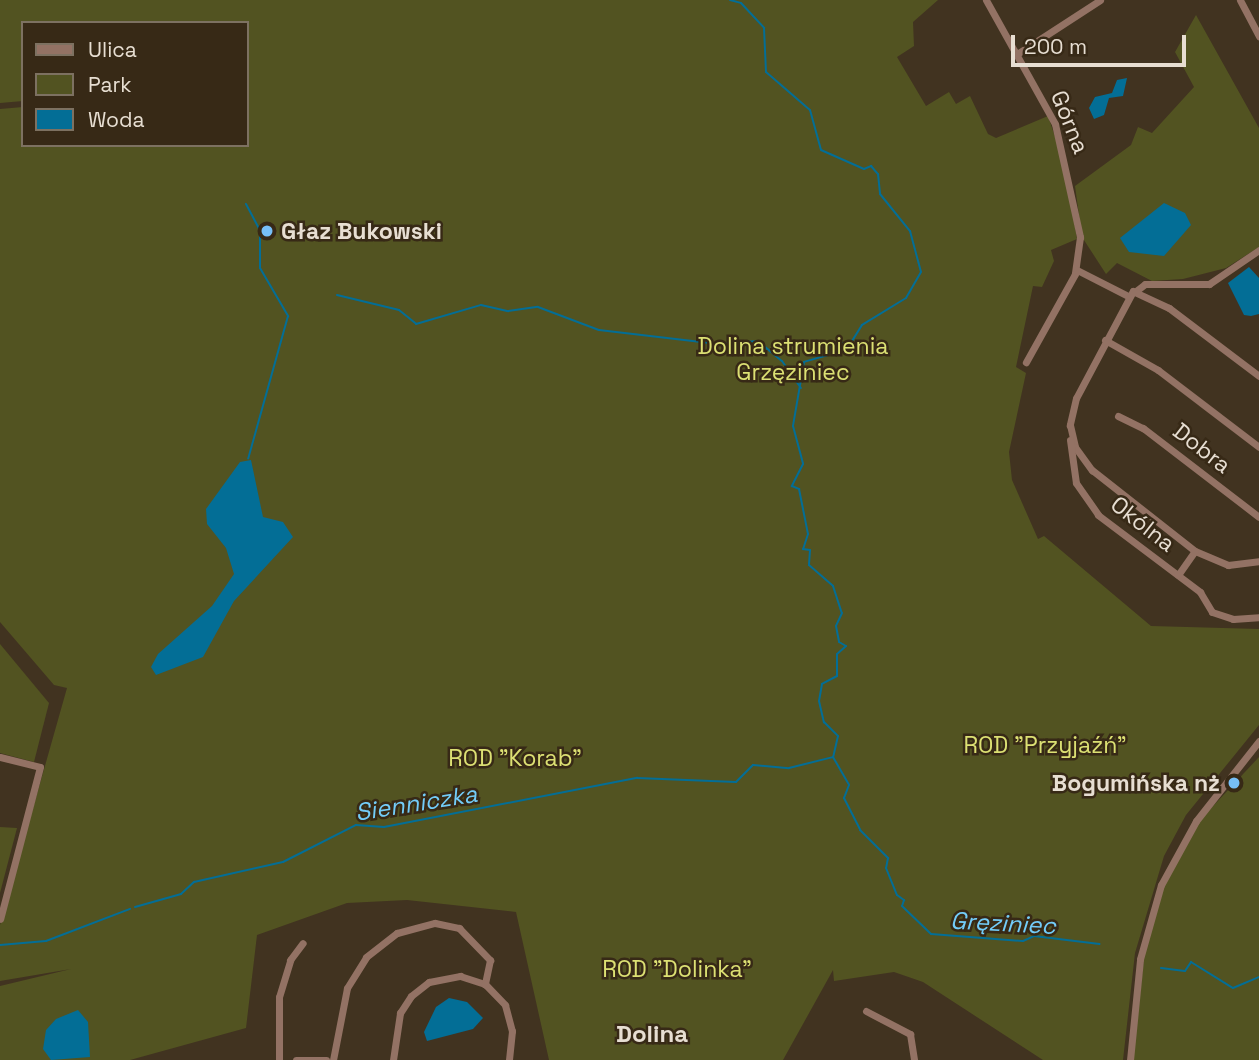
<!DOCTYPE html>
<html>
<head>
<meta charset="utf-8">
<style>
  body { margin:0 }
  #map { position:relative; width:1259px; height:1060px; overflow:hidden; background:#413320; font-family:"Space Grotesk",sans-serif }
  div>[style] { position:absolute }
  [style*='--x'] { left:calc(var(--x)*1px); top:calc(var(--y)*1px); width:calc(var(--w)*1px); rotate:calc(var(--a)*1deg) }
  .green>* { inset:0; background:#525321 }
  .water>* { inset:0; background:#036e96 }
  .stream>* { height:2px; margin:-1px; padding:0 1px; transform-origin:1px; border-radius:1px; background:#036e96 }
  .minor>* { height:7px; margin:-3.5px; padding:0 3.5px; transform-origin:3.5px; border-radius:3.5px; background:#937264 }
  .dots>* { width:19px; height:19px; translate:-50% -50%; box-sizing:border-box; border:4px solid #372916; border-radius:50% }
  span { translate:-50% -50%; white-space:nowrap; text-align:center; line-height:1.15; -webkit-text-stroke:5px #372916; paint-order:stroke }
  .street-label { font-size:23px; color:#e7ded2 }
  .poi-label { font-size:23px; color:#e7ded2; font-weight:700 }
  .left { translate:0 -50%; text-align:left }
  .right { translate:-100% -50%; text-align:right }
  .park-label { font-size:23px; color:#dce073 }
  .water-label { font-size:24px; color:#73ccf8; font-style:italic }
  .neighbourhood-label { font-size:24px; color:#e7ded2; font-weight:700 }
  .legend { position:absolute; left:21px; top:21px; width:228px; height:126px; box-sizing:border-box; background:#372916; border:2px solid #7d7161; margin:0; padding:9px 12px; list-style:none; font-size:21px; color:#e7ded2 }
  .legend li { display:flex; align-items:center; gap:14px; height:35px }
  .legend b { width:35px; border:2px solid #7d7161 }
  .scale { position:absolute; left:1011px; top:35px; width:175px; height:32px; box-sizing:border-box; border:4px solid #e7ded2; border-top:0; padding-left:9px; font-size:21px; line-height:24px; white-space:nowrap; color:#e7ded2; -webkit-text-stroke:5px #372916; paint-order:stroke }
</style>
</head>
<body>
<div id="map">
  <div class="green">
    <div style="clip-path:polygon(0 0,938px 0,913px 22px,914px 46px,897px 57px,926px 106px,949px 92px,956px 104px,970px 96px,988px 134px,996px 138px,1048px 116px,1065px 166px,1077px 239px,1051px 250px,1054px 261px,1042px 287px,1033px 286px,1016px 367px,1026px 373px,1009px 452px,1012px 480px,1038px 539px,1044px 536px,1151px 626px,1259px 629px,1259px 725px,1186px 815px,1164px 856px,1135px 953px,1123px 1060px,1043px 1060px,923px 982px,894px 972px,834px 981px,833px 970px,783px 1060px,549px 1060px,516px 912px,407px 900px,347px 903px,257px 935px,246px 1028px,130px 1060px,0 1060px,0 986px,71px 969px,0 981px,0 925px,67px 688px,54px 685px,0 622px,0 109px,23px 107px,23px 145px,247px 145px,247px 23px,23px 23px,23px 101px,0 103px)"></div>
    <div style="clip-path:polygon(1196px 15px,1259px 128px,1259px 247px,1226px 268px,1183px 279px,1152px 281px,1117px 263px,1106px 274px,1082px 237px,1075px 186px,1131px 145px,1138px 127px,1152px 133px,1194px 87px,1175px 52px)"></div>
    <div style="clip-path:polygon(0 644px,49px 703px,34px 762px,0 753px)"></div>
    <div style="clip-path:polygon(1259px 757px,1259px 1060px,1133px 1060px,1145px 948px,1164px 886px,1201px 819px)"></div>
    <div style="clip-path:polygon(0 827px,17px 828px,0 893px)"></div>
  </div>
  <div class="water">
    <div style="clip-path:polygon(1127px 78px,1123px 96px,1109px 98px,1104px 115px,1094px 119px,1089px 108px,1095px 97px,1112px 93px,1117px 80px)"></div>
    <div style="clip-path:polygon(1164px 203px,1185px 213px,1191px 225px,1164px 256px,1129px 252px,1120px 238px)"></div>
    <div style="clip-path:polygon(1249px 267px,1259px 278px,1259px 314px,1251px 316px,1244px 315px,1228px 283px)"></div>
    <div style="clip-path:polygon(251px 460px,263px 517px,283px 522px,293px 537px,234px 601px,203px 657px,156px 675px,151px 667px,158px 654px,212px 606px,234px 574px,226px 548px,207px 524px,206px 509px,240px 462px)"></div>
    <div style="clip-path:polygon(449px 998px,467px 1002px,483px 1018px,473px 1029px,427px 1041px,424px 1032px,436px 1007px)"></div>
    <div style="clip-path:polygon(78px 1010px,88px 1022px,90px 1057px,51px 1060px,43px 1049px,46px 1030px,56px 1019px)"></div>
  </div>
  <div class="stream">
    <div style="--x:730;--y:0;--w:11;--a:15"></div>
    <div style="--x:741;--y:3;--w:34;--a:47"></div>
    <div style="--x:764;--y:28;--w:44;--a:87.4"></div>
    <div style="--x:766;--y:72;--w:58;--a:40.8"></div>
    <div style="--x:810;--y:110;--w:41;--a:74.6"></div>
    <div style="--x:821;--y:150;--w:47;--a:23.8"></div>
    <div style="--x:864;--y:169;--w:8;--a:-23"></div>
    <div style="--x:871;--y:166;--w:11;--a:49"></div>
    <div style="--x:878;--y:174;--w:20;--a:84"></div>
    <div style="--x:880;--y:194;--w:48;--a:51"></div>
    <div style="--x:910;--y:231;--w:42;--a:75"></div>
    <div style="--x:921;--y:272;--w:30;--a:120"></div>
    <div style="--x:906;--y:298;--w:52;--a:148.5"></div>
    <div style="--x:862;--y:325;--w:19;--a:122"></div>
    <div style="--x:852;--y:341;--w:23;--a:167"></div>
    <div style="--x:830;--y:346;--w:9;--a:103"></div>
    <div style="--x:828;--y:355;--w:25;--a:164"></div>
    <div style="--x:804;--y:362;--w:65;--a:99.8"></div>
    <div style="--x:793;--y:426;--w:39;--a:75"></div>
    <div style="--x:803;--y:464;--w:25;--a:117"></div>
    <div style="--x:792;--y:486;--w:8;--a:23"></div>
    <div style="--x:799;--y:489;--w:46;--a:78.7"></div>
    <div style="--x:808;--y:534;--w:16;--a:108"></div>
    <div style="--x:803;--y:549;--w:7;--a:8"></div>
    <div style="--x:810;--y:550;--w:15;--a:94"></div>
    <div style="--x:809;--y:565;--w:32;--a:41"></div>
    <div style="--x:833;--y:586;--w:28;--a:72"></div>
    <div style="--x:842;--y:613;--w:14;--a:115"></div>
    <div style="--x:836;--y:626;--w:16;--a:79"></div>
    <div style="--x:839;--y:642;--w:8;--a:30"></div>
    <div style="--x:846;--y:646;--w:12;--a:138"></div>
    <div style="--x:837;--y:654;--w:22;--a:90"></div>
    <div style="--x:837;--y:676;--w:17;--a:152"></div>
    <div style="--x:822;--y:684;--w:17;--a:100"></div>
    <div style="--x:819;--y:701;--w:22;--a:77"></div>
    <div style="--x:824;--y:722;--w:20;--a:45"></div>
    <div style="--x:838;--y:736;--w:22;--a:103"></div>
    <div style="--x:833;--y:757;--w:32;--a:60"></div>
    <div style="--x:849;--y:785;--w:14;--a:111"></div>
    <div style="--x:844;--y:798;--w:36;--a:63"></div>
    <div style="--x:860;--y:830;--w:40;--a:45"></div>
    <div style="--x:888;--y:858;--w:10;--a:101"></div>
    <div style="--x:886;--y:868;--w:29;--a:68"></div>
    <div style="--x:897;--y:895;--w:9;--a:36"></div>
    <div style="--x:904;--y:900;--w:6;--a:108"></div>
    <div style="--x:902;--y:906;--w:40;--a:44"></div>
    <div style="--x:931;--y:934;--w:92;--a:4.4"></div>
    <div style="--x:1023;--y:941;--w:12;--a:-24"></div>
    <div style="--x:1034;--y:936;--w:66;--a:6.9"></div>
    <div style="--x:246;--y:204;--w:30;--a:62"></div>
    <div style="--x:260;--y:230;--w:38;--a:90"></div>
    <div style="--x:260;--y:268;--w:56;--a:59.7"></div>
    <div style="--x:288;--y:316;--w:148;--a:105.6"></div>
    <div style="--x:337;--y:295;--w:64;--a:13.6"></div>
    <div style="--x:399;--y:310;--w:22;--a:39"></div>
    <div style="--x:416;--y:324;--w:68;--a:-16.3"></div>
    <div style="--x:481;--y:305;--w:28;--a:13"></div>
    <div style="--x:508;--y:311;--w:30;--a:-8"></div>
    <div style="--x:538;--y:307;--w:65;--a:20.7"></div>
    <div style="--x:599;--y:330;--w:120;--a:6.7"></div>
    <div style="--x:718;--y:344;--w:40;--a:-4.3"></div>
    <div style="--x:758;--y:341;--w:31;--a:40"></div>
    <div style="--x:782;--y:361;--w:33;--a:55"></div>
    <div style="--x:135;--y:907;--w:48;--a:-15.8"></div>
    <div style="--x:181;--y:894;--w:18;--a:-43"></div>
    <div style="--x:194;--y:882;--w:91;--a:-12.7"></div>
    <div style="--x:283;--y:862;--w:82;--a:-26.9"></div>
    <div style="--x:356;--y:825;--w:28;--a:4"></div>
    <div style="--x:384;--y:827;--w:258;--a:-11"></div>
    <div style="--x:637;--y:778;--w:99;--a:2.3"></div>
    <div style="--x:736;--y:782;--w:24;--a:-45"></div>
    <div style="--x:753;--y:765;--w:36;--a:5"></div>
    <div style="--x:789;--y:768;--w:45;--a:-14"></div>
    <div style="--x:0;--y:945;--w:46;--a:-5"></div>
    <div style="--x:46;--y:941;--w:90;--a:-20.9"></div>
    <div style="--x:1161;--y:968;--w:24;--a:7"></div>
    <div style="--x:1185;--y:971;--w:11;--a:-56"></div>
    <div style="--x:1191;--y:962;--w:49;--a:31.8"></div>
    <div style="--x:1233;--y:988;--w:28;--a:-23"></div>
  </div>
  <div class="minor">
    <div style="--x:986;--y:0;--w:142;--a:60.9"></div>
    <div style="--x:1055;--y:124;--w:116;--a:77.5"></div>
    <div style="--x:1080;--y:237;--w:37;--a:98"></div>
    <div style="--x:1075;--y:274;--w:101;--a:119.1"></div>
    <div style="--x:1240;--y:0;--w:41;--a:62.2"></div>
    <div style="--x:1017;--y:54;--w:99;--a:-33"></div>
    <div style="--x:1077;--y:270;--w:57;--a:27"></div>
    <div style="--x:1136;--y:291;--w:11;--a:-38"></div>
    <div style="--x:1145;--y:284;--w:64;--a:0"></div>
    <div style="--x:1209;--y:284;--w:60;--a:-34.2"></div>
    <div style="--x:1105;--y:340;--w:61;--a:29.5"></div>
    <div style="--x:1158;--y:370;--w:127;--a:37.3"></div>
    <div style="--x:1259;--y:376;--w:113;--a:-142.9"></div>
    <div style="--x:1169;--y:308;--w:40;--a:-155"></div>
    <div style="--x:1133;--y:291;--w:121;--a:118"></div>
    <div style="--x:1076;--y:398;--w:28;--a:103"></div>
    <div style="--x:1070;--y:425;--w:23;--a:77"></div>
    <div style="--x:1075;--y:447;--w:29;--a:54"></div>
    <div style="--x:1092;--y:470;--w:131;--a:38.2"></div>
    <div style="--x:1195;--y:551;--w:36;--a:23"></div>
    <div style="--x:1228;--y:565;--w:31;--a:-7"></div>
    <div style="--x:1118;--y:416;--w:28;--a:26"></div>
    <div style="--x:1143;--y:428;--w:146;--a:37.5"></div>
    <div style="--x:1070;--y:440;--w:43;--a:82.1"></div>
    <div style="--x:1076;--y:483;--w:39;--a:55"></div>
    <div style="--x:1098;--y:515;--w:128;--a:37"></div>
    <div style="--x:1200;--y:592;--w:23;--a:59"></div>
    <div style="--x:1212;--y:612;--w:22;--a:18"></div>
    <div style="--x:1233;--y:619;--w:26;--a:-4"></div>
    <div style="--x:1178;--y:575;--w:29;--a:-55"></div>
    <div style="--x:0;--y:757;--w:41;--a:14"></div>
    <div style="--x:40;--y:767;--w:157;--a:104.7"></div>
    <div style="--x:866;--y:1011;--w:50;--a:27.6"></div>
    <div style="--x:910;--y:1034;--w:26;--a:81"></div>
    <div style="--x:279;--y:1060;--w:63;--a:-90"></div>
    <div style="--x:279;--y:997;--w:39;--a:-73"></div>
    <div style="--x:290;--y:960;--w:21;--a:-53"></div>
    <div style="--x:296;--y:1060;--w:30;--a:0"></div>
    <div style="--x:333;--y:1060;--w:73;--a:-79"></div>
    <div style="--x:347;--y:988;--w:36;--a:-58"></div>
    <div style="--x:366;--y:957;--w:39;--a:-38"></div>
    <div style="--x:397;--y:933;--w:39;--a:-15"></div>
    <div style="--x:435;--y:923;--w:25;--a:12"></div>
    <div style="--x:459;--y:928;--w:45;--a:45.9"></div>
    <div style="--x:490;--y:960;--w:25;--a:102"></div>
    <div style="--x:393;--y:1060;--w:48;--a:-81.5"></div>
    <div style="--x:400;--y:1013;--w:20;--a:-57"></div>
    <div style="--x:411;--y:996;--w:23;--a:-38"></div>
    <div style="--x:429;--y:982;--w:32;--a:-11"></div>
    <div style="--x:460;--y:976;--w:26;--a:18"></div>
    <div style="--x:485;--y:984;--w:29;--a:46"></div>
    <div style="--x:505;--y:1005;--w:27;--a:75"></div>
    <div style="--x:512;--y:1031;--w:29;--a:96"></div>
    <div style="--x:1130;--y:1060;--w:101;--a:-84.3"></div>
    <div style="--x:1140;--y:959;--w:77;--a:-74.2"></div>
    <div style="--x:1161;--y:885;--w:73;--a:-61.3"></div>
    <div style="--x:1196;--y:821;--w:102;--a:-51.8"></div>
  </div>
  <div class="dots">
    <div style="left:267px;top:231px;background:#77bff7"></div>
    <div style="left:1234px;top:783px;background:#77bff7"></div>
  </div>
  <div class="street-label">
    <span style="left:1070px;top:122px;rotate:68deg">Górna</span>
    <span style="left:1202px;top:448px;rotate:38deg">Dobra</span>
    <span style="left:1143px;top:524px;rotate:38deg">Okólna</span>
  </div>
  <div class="poi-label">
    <span class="left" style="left:281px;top:231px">Głaz Bukowski</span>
    <span class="right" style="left:1220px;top:783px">Bogumińska nż</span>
  </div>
  <div class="park-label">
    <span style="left:793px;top:359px">Dolina strumienia<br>Grzęziniec</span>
    <span style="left:1045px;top:745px">ROD "Przyjaźń"</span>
    <span style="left:515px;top:758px">ROD "Korab"</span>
    <span style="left:677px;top:969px">ROD "Dolinka"</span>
  </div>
  <div class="water-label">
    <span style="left:416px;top:803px;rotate:-9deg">Sienniczka</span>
    <span style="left:1003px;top:923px;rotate:3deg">Gręziniec</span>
  </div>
  <div class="neighbourhood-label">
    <span style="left:652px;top:1034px">Dolina</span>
  </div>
  <ul class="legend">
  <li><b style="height:9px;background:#937264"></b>Ulica</li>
  <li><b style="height:19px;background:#525321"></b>Park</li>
  <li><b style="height:19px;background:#036e96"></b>Woda</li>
  </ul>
  <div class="scale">200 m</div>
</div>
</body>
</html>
